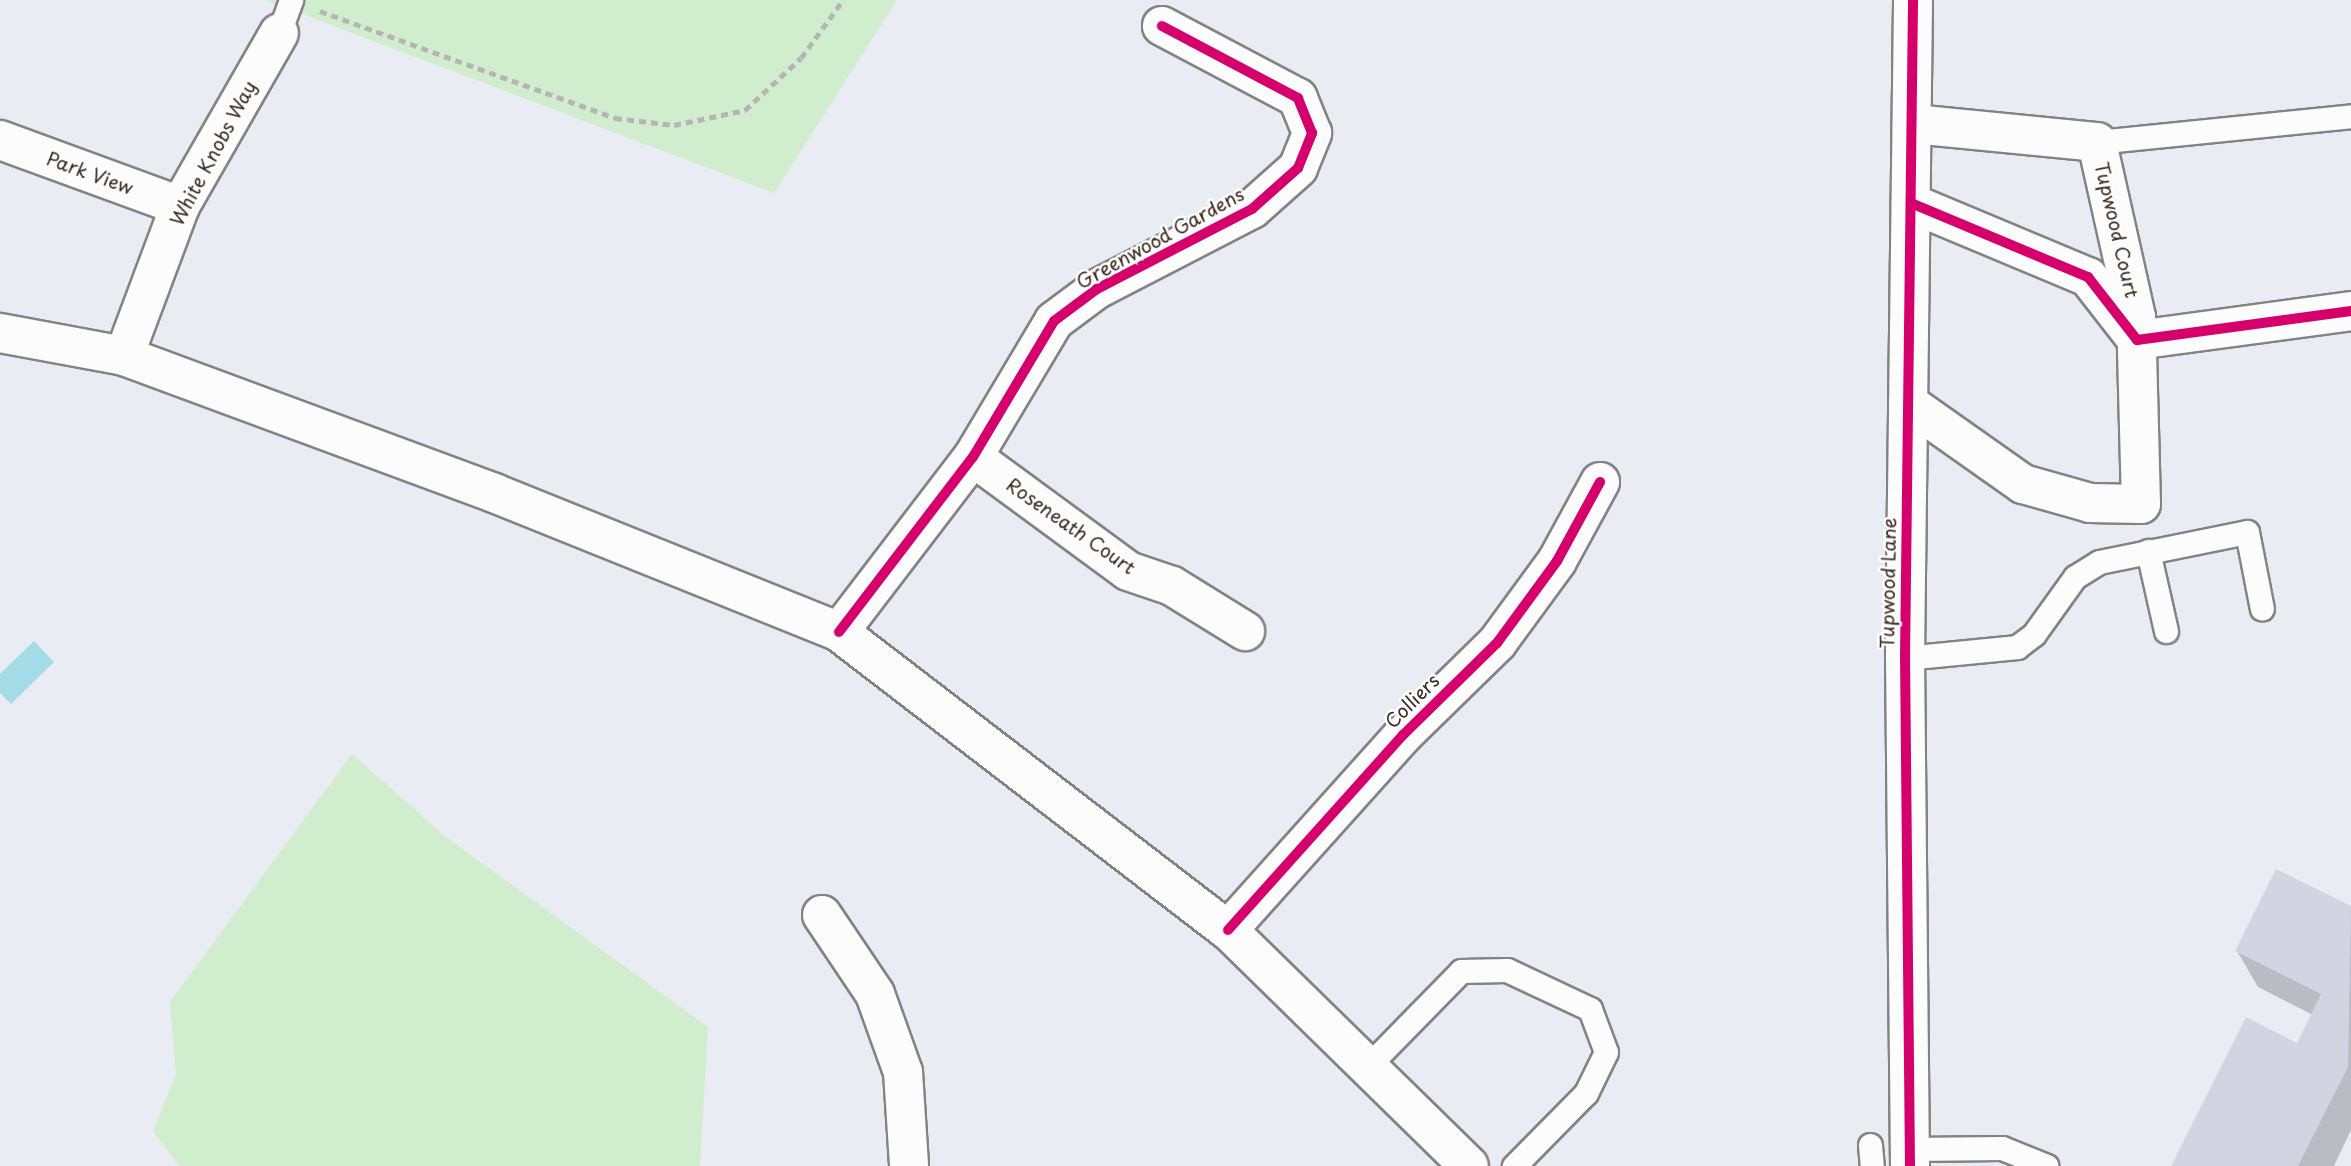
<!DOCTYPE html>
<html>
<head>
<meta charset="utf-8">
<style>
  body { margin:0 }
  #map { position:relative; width:2351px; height:1166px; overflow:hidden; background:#eaecf4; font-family:"Playpen Sans",sans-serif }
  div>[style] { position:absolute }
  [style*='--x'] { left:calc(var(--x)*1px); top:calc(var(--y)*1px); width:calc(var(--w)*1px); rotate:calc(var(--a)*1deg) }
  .green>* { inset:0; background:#d0edcd }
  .water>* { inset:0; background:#a3dbe6 }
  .shadow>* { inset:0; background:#0003 }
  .building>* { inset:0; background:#d3d4e1 }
  .path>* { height:4.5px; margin-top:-2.25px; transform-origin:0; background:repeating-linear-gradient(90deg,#b6b5b4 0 7px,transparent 0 12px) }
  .roads { filter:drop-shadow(2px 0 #858283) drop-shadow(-2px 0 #858283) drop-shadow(0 2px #858283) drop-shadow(0 -2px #858283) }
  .lane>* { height:23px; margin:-11.5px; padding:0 11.5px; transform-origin:11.5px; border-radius:11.5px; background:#fcfcfd }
  .street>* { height:38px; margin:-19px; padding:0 19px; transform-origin:19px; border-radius:19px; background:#fcfcfd }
  .secondary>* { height:38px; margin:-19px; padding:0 19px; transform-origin:19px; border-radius:19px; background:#fcfcfd }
  .cycleway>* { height:10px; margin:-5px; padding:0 5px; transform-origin:5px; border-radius:5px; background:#d6006c }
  span { translate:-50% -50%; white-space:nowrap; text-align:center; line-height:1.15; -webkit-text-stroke:5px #fff; paint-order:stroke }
  .street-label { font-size:19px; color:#3b2a1e }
</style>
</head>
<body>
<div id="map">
  <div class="green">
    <div style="clip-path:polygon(265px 0,897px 0,774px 193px)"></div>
    <div style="clip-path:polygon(352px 754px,446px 837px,708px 1027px,700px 1166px,179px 1166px,153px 1131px,176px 1074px,170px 1002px)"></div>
  </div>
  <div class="water">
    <div style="clip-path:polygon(34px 641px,54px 662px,11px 704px,0 693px,0 674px)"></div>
  </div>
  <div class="shadow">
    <div style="clip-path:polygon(2277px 871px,2351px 908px,2351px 1130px,2334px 1166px,2173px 1166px,2298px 1045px,2313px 1015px,2258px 987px,2237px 951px)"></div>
  </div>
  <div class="building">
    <div style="clip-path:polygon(2276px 869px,2351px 906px,2348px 1067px,2298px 1166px,2171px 1166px,2246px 1017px,2297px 1043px,2321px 994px,2235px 951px)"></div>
  </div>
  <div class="path">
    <div style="--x:320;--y:11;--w:314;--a:19.9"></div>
    <div style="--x:615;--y:118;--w:59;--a:6.8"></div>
    <div style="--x:674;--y:125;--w:73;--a:-11.9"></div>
    <div style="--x:745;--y:110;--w:76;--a:-42.9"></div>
    <div style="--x:801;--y:58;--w:72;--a:-54.1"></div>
  </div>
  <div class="roads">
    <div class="lane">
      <div style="--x:279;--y:33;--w:35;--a:-70"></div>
      <div style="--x:2097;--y:142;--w:255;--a:-5.8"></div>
      <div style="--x:2148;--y:551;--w:82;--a:77.3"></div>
      <div style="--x:1905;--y:658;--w:113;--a:-5.6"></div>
      <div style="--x:2017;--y:647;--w:21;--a:-37"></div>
      <div style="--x:2034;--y:634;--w:70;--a:-54.3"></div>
      <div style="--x:2075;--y:577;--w:28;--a:-32"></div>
      <div style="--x:2099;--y:562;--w:151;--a:-11.5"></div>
      <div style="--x:2247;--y:532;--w:78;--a:79"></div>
      <div style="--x:1368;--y:1066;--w:133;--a:-45.6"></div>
      <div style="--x:1461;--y:971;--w:46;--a:-1.2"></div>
      <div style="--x:1507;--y:970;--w:92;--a:25.2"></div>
      <div style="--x:1590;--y:1009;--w:46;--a:69.6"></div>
      <div style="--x:1606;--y:1052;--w:46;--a:116"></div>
      <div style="--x:1586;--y:1093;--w:103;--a:134.6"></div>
      <div style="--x:1870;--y:1145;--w:21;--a:85"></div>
      <div style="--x:1910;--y:1149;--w:92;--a:-0.6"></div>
      <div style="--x:2002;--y:1148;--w:48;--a:21.8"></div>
    </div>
    <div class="street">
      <div style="--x:0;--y:140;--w:192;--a:20.1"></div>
      <div style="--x:1911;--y:203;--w:192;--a:22.7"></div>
      <div style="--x:2088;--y:277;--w:80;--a:52.1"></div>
      <div style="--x:2137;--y:340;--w:216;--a:-7.7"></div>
      <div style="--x:124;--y:356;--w:160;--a:-69.5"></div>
      <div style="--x:180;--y:206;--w:199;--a:-60.2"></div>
      <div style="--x:1908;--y:403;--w:141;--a:35.2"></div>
      <div style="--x:2023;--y:484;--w:70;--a:15.8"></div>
      <div style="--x:2090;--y:503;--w:51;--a:1.1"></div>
      <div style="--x:2141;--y:504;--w:187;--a:-91.5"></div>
      <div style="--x:2136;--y:317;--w:179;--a:-102.6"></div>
      <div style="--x:2097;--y:142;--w:186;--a:-174.4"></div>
      <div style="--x:973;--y:457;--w:192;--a:36.3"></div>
      <div style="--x:1128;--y:571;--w:46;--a:18.8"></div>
      <div style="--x:1172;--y:586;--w:86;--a:31.7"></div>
      <div style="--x:839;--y:632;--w:220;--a:-52.6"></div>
      <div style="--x:973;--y:457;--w:158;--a:-59.2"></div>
      <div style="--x:1054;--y:321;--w:54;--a:-36.7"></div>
      <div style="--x:1097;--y:289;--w:174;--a:-27.3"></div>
      <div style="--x:1252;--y:209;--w:62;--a:-41.7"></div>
      <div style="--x:1298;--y:168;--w:38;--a:-68"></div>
      <div style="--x:1312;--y:133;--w:38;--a:-112"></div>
      <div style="--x:1298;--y:98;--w:154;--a:-152.1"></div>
      <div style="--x:822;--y:915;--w:95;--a:56.1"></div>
      <div style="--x:875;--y:994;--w:83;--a:70.3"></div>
      <div style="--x:903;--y:1072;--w:94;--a:86.3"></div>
      <div style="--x:1228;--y:930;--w:262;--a:-48.1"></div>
      <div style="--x:1403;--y:735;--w:132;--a:-44.4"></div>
      <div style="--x:1497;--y:643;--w:102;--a:-53.8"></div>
      <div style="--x:1557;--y:561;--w:90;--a:-61.4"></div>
      <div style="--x:1910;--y:1166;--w:508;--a:-90.56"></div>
      <div style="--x:1905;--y:658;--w:658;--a:-89.3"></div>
    </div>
    <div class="secondary">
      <div style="--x:0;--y:333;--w:126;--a:10.5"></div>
      <div style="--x:124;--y:356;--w:395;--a:20.3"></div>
      <div style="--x:494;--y:493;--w:372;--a:21.9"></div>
      <div style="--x:839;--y:632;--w:490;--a:37.5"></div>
      <div style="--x:1228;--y:930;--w:337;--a:44.4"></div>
    </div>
  </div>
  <div class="cycleway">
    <div style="--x:1911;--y:203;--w:192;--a:22.7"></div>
    <div style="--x:2088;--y:277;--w:80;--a:52.1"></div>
    <div style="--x:2137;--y:340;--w:216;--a:-7.7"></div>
    <div style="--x:839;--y:632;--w:220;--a:-52.6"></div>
    <div style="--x:973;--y:457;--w:158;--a:-59.2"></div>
    <div style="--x:1054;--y:321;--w:54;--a:-36.7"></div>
    <div style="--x:1097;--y:289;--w:174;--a:-27.3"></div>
    <div style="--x:1252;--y:209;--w:62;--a:-41.7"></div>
    <div style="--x:1298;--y:168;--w:38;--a:-68"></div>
    <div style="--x:1312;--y:133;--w:38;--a:-112"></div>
    <div style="--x:1298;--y:98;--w:154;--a:-152.1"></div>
    <div style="--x:1228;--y:930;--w:262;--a:-48.1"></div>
    <div style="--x:1403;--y:735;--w:132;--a:-44.4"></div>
    <div style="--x:1497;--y:643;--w:102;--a:-53.8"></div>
    <div style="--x:1557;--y:561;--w:90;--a:-61.4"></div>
    <div style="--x:1910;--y:1166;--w:508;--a:-90.56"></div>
    <div style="--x:1905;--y:658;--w:658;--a:-89.3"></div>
  </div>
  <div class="street-label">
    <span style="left:213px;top:153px;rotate:-62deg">White Knobs Way</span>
    <span style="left:90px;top:173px;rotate:20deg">Park View</span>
    <span style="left:2117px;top:230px;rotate:77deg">Tupwood Court</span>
    <span style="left:1160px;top:238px;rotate:-29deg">Greenwood Gardens</span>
    <span style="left:1071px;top:526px;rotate:35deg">Roseneath Court</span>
    <span style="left:1888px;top:583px;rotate:-89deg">Tupwood Lane</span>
    <span style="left:1412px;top:701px;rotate:-45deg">Colliers</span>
  </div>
</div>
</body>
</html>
